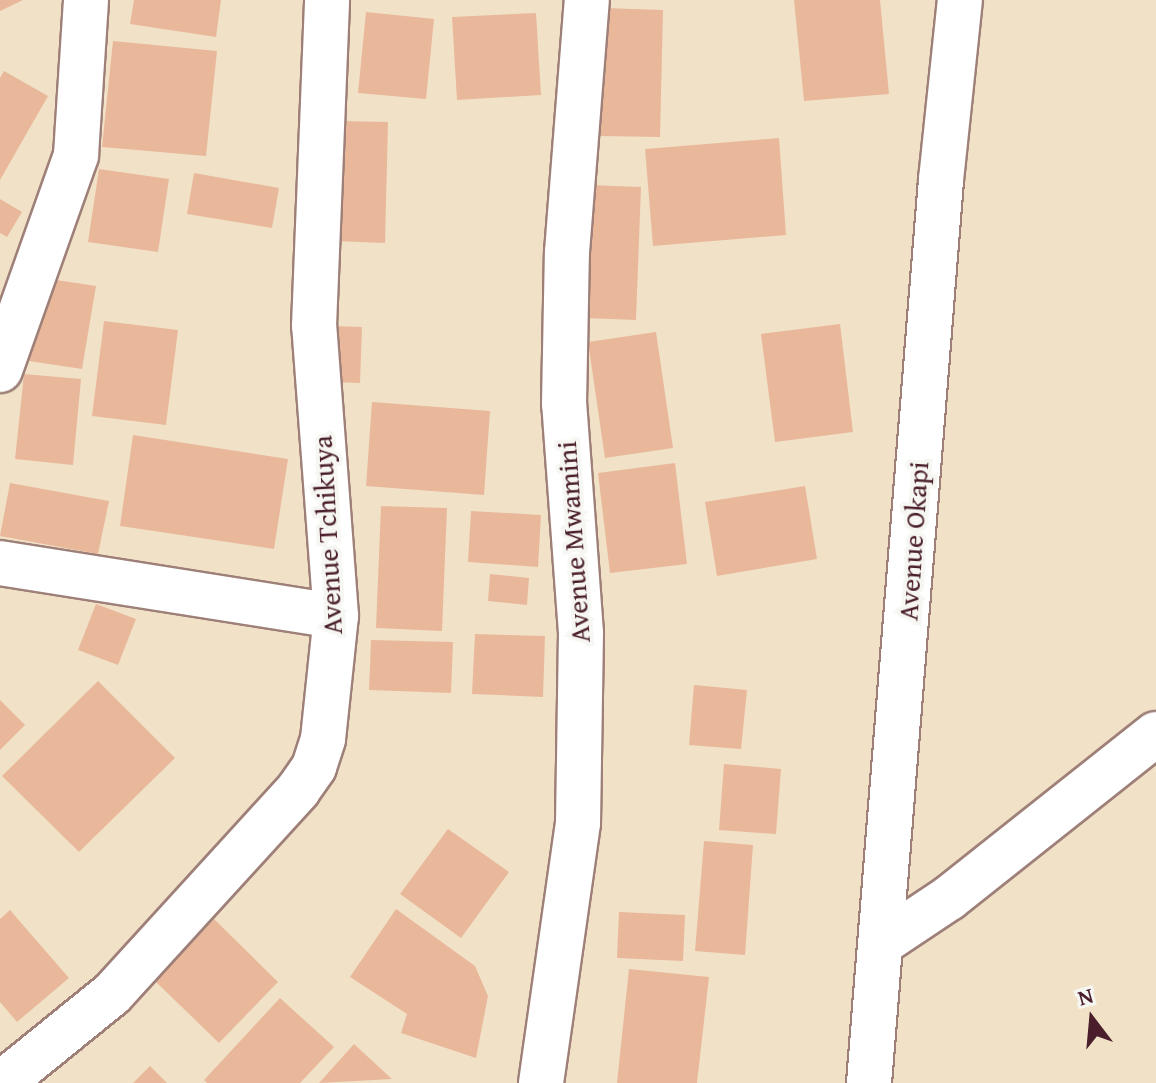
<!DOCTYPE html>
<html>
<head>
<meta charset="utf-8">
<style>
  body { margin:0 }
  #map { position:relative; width:1156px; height:1083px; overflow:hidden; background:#f1e2c7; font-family:"Gentium Book Plus",serif }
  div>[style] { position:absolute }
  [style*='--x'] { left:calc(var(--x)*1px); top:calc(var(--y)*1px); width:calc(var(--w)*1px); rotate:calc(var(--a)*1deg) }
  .building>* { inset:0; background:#e9b89b }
  .roads { filter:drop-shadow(2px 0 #9e8079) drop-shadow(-2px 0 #9e8079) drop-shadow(0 2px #9e8079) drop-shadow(0 -2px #9e8079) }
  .minor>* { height:44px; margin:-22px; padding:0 22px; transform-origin:22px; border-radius:22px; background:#fff }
  .tertiary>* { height:44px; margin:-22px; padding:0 22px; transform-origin:22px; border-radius:22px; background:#fff }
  span { translate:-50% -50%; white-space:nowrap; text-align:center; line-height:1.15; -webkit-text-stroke:8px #f6f6f2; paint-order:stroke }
  .street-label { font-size:28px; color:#4a1f2b }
  .north { position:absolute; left:1052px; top:979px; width:80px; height:80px; -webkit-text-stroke:6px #f6f6f2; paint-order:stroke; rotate:344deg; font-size:22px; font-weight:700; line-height:32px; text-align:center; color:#4a1f2b }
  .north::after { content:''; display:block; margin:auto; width:28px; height:36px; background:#4a1f2b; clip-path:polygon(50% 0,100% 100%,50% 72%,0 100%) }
</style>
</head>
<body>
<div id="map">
  <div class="building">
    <div style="clip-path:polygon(0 0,23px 0,0 11px)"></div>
    <div style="clip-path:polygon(134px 0,221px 0,216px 37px,130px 24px)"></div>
    <div style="clip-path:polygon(794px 0,880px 0,889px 94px,804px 101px)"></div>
    <div style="clip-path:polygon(603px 8px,663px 10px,660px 137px,599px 136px)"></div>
    <div style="clip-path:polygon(366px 12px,434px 19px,426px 99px,358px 93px)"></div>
    <div style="clip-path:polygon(536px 13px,541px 95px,457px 100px,452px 17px)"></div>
    <div style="clip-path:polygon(113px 41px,217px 51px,206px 156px,102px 147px)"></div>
    <div style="clip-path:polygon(4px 71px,48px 96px,0 180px,0 78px)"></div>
    <div style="clip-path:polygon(338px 121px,388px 122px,385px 243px,335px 241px)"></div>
    <div style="clip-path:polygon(779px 138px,786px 235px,653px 246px,645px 149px)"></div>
    <div style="clip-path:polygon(99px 169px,169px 179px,158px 252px,88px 242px)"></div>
    <div style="clip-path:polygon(194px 173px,279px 188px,272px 228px,187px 214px)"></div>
    <div style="clip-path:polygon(589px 185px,641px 187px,636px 320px,583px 318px)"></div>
    <div style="clip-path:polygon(0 199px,22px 212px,7px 237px,0 233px)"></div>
    <div style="clip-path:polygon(43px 278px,96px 286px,82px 369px,29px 361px)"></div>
    <div style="clip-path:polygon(104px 321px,178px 330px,166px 425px,92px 416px)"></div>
    <div style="clip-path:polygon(840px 324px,853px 432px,775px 442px,761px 334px)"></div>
    <div style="clip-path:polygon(333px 326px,362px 327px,360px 383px,331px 382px)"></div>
    <div style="clip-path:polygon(656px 332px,673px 448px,605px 458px,588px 342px)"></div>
    <div style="clip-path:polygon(24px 374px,81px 379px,73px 465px,15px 459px)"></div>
    <div style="clip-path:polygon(372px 402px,490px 411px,484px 495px,366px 486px)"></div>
    <div style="clip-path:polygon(133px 435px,288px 459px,274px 549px,120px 526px)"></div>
    <div style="clip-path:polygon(675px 463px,687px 564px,610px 573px,598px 473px)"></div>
    <div style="clip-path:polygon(10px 483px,109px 501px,98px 554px,0 536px)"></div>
    <div style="clip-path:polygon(805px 486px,817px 559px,717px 576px,705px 502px)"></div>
    <div style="clip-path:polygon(381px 506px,447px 508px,442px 631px,376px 628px)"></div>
    <div style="clip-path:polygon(471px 511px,541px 515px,538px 567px,468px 562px)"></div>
    <div style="clip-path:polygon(490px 574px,529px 578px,527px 605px,488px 601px)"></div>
    <div style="clip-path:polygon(96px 604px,136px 619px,118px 665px,78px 650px)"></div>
    <div style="clip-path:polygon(475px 634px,545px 636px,543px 697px,472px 694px)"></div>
    <div style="clip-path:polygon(371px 640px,453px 642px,451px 693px,369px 690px)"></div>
    <div style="clip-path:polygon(98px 681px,175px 758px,79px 852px,2px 776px)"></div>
    <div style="clip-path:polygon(694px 685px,747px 690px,741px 749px,689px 745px)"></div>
    <div style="clip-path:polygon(0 700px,25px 725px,0 750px)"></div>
    <div style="clip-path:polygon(724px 764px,781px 769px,776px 834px,719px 830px)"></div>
    <div style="clip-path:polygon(448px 829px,509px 872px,461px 938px,400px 894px)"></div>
    <div style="clip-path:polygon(704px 841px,753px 845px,745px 955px,695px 951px)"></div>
    <div style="clip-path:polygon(396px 909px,475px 966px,488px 996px,476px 1058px,401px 1033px,407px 1014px,350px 977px)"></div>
    <div style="clip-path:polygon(10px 910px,69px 978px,17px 1022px,0 1002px,0 919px)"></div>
    <div style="clip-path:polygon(619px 912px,685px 915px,683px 961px,617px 958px)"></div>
    <div style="clip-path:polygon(214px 919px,278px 982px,219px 1043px,155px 981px)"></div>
    <div style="clip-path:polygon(629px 969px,709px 977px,697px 1083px,617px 1083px)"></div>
    <div style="clip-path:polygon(280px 998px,334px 1047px,300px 1083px,207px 1083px,204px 1080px)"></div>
    <div style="clip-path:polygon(354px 1044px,392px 1079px,319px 1083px)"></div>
    <div style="clip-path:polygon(150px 1066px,167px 1083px,133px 1083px)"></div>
  </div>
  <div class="roads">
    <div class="minor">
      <div style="--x:0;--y:370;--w:228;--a:-70.5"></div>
      <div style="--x:76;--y:155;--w:155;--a:-86.3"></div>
      <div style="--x:0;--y:563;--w:340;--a:9"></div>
      <div style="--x:883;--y:942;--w:79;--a:-33.7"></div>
      <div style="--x:949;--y:898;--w:264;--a:-38.4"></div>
      <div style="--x:2;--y:1083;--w:141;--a:-39"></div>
      <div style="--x:112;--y:994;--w:276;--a:-47.6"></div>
      <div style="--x:298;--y:790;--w:28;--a:-55"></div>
      <div style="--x:314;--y:767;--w:29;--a:-72"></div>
      <div style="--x:323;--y:739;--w:124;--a:-84"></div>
      <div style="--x:336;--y:616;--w:291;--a:-94.3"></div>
      <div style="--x:314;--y:326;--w:326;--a:-87.7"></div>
      <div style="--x:541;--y:1083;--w:263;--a:-81.9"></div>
      <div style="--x:578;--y:823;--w:190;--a:-89.1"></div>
      <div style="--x:581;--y:633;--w:230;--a:-94.2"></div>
      <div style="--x:564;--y:404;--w:152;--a:-88.9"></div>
      <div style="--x:567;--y:252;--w:253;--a:-85.5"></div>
    </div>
    <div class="tertiary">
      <div style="--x:869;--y:1083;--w:906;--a:-85.44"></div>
      <div style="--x:941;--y:180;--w:181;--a:-84"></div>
    </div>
  </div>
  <div class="street-label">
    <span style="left:327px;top:535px;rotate:-93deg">Avenue Tchikuya</span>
    <span style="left:913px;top:541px;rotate:-86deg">Avenue Okapi</span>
    <span style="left:573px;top:542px;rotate:-94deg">Avenue Mwamini</span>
  </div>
  <div class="north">N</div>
</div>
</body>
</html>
